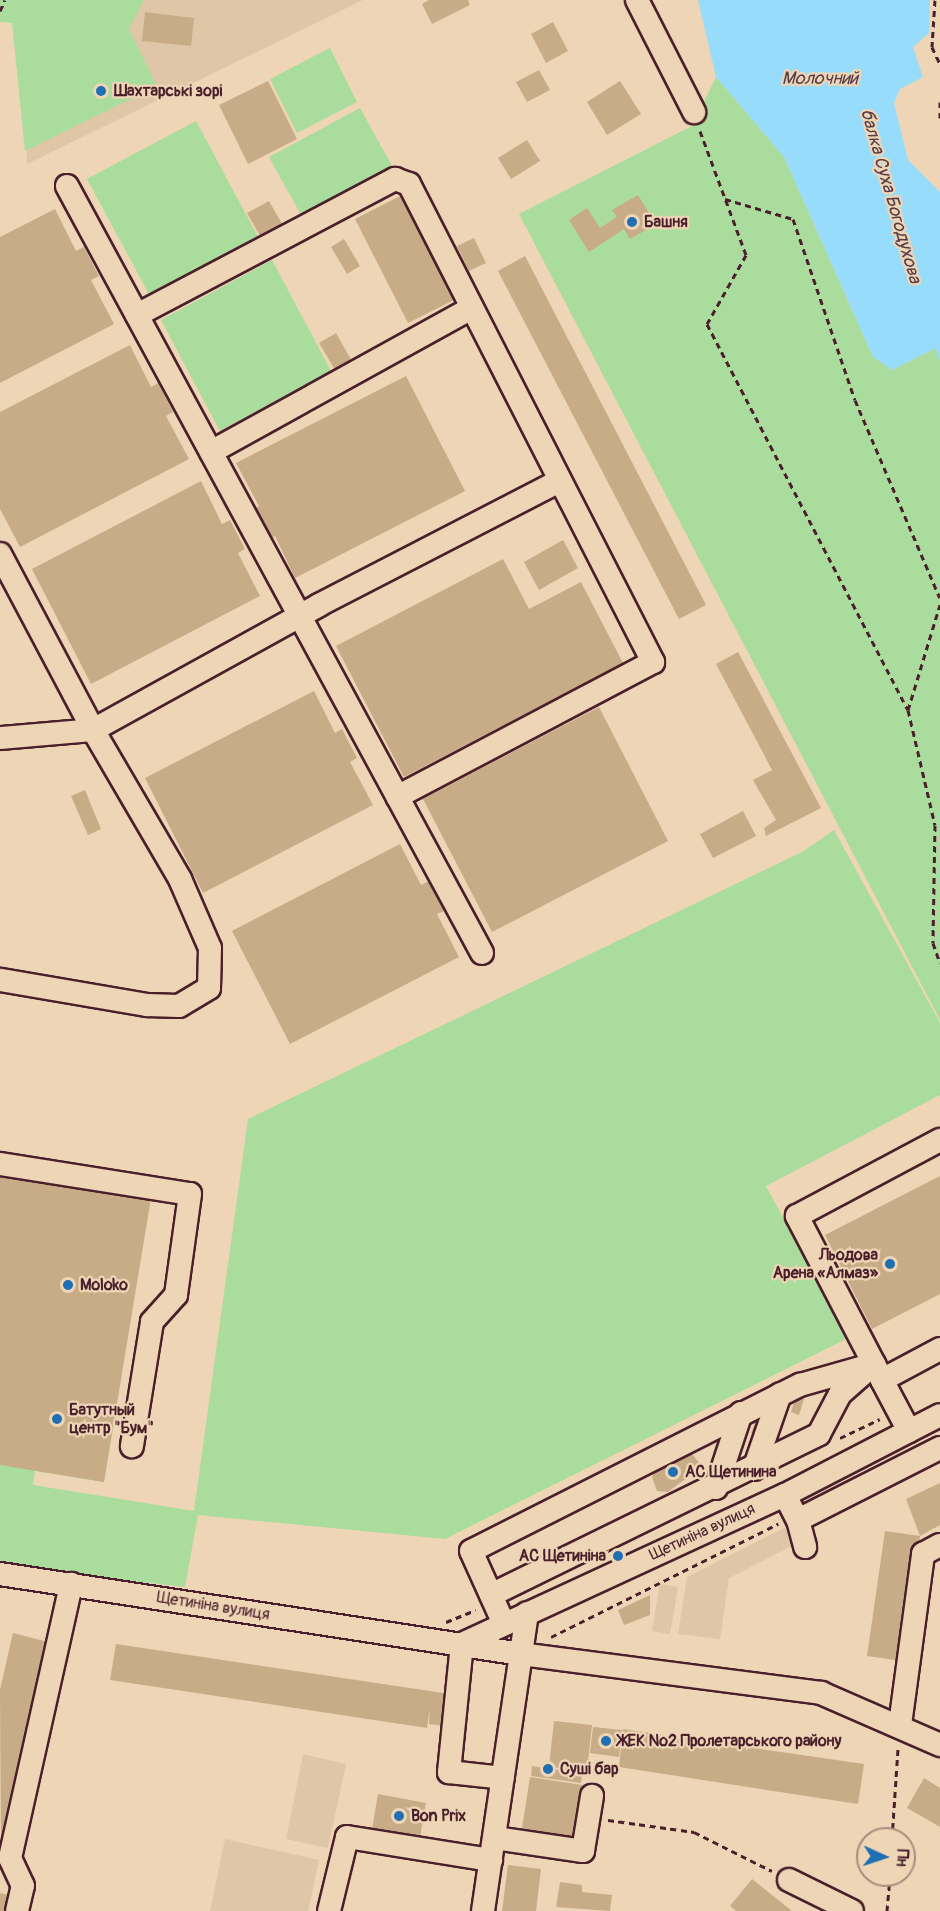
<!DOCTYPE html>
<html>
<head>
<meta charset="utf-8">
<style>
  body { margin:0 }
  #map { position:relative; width:940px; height:1911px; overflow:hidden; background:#edd5b5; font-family:Pangolin,sans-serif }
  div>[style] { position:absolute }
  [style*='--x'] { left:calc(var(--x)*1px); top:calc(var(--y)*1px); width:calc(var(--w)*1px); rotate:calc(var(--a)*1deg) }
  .built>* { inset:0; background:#dfc6a6 }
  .green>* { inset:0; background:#aadc9d }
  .water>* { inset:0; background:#97dcfa }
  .stream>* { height:5px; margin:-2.5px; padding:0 2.5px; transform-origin:2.5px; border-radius:2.5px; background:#97dcfa }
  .building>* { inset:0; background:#c8ac88 }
  .path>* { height:3px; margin-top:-1.5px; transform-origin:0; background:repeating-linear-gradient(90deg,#4a1f2b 0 6px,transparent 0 10.5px) }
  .roads { filter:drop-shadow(2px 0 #4a1f2b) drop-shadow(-2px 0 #4a1f2b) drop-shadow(0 2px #4a1f2b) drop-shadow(0 -2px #4a1f2b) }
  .minor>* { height:22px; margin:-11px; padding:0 11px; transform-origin:11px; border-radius:11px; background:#edd5b5 }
  .dots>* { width:16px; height:16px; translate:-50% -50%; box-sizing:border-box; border:3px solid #edd5b5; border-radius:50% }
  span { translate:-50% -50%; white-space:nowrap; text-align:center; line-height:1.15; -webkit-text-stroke:4.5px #edd5b5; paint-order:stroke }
  .poi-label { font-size:16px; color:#4a1f2b; font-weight:700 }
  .left { translate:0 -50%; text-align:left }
  .right { translate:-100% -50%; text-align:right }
  .street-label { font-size:16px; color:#4a1f2b }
  .water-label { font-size:18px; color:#563b4a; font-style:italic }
  .north { position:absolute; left:856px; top:1827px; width:60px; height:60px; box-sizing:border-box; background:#edd5b5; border:2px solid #ac8c7e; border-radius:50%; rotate:93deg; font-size:16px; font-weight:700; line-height:24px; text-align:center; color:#4a1f2b }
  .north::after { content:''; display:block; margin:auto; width:21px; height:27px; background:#1f6fb2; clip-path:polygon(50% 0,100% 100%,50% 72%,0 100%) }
</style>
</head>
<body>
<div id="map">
  <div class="built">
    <div style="clip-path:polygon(34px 0,363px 0,27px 164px,24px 17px)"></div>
    <div style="clip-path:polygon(786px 1527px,794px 1545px,729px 1578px,720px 1639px,678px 1634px,687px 1577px)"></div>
    <div style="clip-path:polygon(660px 1584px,678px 1587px,670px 1634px,652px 1631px)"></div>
    <div style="clip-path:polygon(303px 1754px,346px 1764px,328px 1848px,286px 1839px)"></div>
    <div style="clip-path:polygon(225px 1839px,319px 1860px,308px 1911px,210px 1911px)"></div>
  </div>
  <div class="green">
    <div style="clip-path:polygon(0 0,144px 0,129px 29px,157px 86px,25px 151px,12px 23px,0 22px)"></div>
    <div style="clip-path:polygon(330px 48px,357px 102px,297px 133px,270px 79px)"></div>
    <div style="clip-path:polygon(716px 77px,784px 157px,873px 357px,892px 370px,940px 346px,940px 1020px,519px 214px,692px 126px)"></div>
    <div style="clip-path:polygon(360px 108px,392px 166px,301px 215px,269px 157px)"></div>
    <div style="clip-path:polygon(196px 121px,258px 237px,150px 296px,87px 179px)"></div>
    <div style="clip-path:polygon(272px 260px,331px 371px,220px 431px,161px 320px)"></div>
    <div style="clip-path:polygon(834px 830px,940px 1023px,940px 1095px,766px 1186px,848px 1338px,445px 1539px,198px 1515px,185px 1587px,0 1566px,0 1348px,122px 1372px,104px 1482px,35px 1471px,33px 1485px,194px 1511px,248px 1119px,802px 852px)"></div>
  </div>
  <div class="water">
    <div style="clip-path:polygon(698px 0,930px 0,929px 33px,913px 47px,923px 77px,900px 89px,894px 103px,908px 160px,940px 192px,940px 346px,892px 370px,873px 357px,784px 157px,716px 77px)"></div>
  </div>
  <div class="stream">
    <div style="--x:936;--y:343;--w:14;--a:73"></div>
  </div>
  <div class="building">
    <div style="clip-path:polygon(429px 0,468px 0,470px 5px,432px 24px,422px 4px)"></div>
    <div style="clip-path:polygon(145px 12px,194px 18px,191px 46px,142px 41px)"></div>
    <div style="clip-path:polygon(553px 22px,568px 51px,546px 63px,531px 34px)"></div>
    <div style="clip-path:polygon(539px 70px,550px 90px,527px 102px,516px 82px)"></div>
    <div style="clip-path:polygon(268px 81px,297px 139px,248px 164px,219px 105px)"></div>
    <div style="clip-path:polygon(620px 81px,641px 114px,607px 135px,587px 102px)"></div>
    <div style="clip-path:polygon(527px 140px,540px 161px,511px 179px,498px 158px)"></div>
    <div style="clip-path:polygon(638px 195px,656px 224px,630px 239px,624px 229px,589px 252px,569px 220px,587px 208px,600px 228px,617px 217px,612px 210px)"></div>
    <div style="clip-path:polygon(400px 196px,454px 300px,408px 323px,355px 219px)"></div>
    <div style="clip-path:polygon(269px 201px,285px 229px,263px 241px,247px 213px)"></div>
    <div style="clip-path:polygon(55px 209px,76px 251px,84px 247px,99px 276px,91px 280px,114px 324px,0 383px,0 237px)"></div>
    <div style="clip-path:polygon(474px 238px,486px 263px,469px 271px,457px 246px)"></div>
    <div style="clip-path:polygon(344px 239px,360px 266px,347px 274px,331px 247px)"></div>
    <div style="clip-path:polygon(525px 256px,706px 605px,679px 619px,498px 271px)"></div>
    <div style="clip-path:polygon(336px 333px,353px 363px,337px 373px,319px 343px)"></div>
    <div style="clip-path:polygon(130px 345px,151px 387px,158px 383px,173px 412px,166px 416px,189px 459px,20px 547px,0 509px,0 412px)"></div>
    <div style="clip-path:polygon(406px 376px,465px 491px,295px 578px,275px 536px,267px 540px,252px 510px,259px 506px,236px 463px)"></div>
    <div style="clip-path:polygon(201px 481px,222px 524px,230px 520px,245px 549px,238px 553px,260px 596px,91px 684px,32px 569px)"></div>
    <div style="clip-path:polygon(563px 540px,578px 568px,539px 590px,524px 562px)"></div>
    <div style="clip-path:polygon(503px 559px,529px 609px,581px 582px,623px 663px,404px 777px,336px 646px)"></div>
    <div style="clip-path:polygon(738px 652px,821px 808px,766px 836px,764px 828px,776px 820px,753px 780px,772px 770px,716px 664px)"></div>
    <div style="clip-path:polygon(314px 691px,335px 733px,342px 729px,357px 758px,350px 762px,373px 805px,203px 893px,145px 778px)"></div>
    <div style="clip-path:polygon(599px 707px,668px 841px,492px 932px,423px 799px)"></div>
    <div style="clip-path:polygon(85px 790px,101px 829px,88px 835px,71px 796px)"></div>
    <div style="clip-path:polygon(743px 811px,756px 836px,713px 858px,700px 834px)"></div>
    <div style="clip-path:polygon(400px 844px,421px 885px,429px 881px,444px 911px,437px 914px,459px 957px,290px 1044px,232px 931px)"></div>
    <div style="clip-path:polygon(0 1173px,151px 1198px,104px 1482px,0 1465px)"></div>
    <div style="clip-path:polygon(940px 1176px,940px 1294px,872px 1329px,825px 1235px)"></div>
    <div style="clip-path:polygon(796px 1396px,804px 1399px,799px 1415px,791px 1412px)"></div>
    <div style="clip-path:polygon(757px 1418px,765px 1421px,759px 1436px,751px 1433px)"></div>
    <div style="clip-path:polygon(718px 1438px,726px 1440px,721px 1456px,713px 1453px)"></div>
    <div style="clip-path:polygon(690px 1451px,699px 1463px,692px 1468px,692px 1474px,668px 1492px,657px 1491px,652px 1477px,656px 1469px)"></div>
    <div style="clip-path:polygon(940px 1483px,940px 1525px,920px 1536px,906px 1499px)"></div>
    <div style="clip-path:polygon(885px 1531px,920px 1536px,902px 1661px,867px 1656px)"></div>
    <div style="clip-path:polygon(650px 1595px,650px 1615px,624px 1625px,618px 1610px)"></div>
    <div style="clip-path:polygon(13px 1633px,48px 1642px,1px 1842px,0 1690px)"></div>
    <div style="clip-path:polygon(116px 1644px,450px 1694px,445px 1726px,429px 1724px,430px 1708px,427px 1728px,110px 1680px)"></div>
    <div style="clip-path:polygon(554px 1721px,592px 1725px,587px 1771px,549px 1767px)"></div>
    <div style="clip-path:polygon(593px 1727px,622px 1730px,619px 1757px,590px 1753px)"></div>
    <div style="clip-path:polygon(623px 1729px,864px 1764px,858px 1804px,619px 1767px)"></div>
    <div style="clip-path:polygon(532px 1766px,582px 1773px,581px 1783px,531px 1776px)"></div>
    <div style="clip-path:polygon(530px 1777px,582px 1785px,574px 1847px,520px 1841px)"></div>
    <div style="clip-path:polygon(924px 1778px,940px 1788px,940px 1827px,907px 1808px)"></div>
    <div style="clip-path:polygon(378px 1794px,426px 1803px,420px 1838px,372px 1829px)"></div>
    <div style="clip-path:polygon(508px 1865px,541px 1869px,536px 1911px,502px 1911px)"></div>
    <div style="clip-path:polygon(752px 1879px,792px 1911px,736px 1911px,730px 1906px)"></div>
    <div style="clip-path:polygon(560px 1882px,582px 1885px,582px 1892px,612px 1895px,610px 1911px,556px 1907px)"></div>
    <div style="clip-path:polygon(0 1893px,13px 1896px,10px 1911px,0 1911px)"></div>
  </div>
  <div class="path">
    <div style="--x:935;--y:0;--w:47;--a:93.7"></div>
    <div style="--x:932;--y:47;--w:19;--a:65"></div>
    <div style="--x:0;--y:11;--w:12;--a:-66"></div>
    <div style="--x:940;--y:102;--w:16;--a:90"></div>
    <div style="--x:700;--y:131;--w:132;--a:69.6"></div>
    <div style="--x:746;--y:255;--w:79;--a:119.5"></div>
    <div style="--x:707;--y:324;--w:435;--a:62.5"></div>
    <div style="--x:908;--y:710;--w:118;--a:76.8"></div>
    <div style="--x:935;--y:825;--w:118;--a:91"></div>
    <div style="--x:933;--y:943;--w:21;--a:71"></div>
    <div style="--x:725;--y:199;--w:71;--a:16.4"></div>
    <div style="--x:793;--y:219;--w:191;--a:71.1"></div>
    <div style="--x:855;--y:400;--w:215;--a:66.8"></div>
    <div style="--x:908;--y:710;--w:110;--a:-73.1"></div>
    <div style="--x:840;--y:1438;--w:44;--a:-25.4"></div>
    <div style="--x:446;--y:1622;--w:32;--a:-22"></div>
    <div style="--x:551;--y:1637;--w:254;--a:-26.5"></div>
    <div style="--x:608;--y:1820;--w:87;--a:7.9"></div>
    <div style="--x:694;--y:1832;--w:87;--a:26.6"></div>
    <div style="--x:892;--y:1839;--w:91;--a:-86.2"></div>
    <div style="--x:887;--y:1911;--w:36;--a:-85"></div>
  </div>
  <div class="roads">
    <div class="minor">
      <div style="--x:637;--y:0;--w:126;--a:63"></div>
      <div style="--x:67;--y:186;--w:872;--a:61.58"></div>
      <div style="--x:137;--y:315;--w:292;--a:-27.8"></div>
      <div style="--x:395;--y:179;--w:15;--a:20"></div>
      <div style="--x:409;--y:184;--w:537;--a:62.96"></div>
      <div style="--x:653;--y:662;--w:289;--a:152.2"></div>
      <div style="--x:211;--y:452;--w:298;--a:-28.9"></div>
      <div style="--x:0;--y:554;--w:199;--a:62.1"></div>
      <div style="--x:93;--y:730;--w:173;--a:59.7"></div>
      <div style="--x:180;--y:879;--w:75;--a:66.5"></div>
      <div style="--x:210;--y:948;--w:40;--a:91.4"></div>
      <div style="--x:209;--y:988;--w:35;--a:149"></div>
      <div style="--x:179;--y:1006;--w:32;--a:-178"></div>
      <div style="--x:147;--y:1005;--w:149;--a:-170.3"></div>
      <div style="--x:0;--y:738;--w:93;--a:-4.9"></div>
      <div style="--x:93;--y:730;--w:258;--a:-28.9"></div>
      <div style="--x:319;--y:605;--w:270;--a:-27.3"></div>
      <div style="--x:0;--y:1164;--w:192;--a:9"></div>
      <div style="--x:190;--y:1194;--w:102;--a:97.9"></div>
      <div style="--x:176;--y:1295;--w:36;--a:132"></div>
      <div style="--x:152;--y:1322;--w:126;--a:99.2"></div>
      <div style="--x:909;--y:1431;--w:58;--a:-117.9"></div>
      <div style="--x:882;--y:1380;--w:66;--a:-28.1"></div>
      <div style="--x:754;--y:1469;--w:79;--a:-70.9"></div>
      <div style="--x:716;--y:1488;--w:79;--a:-71.6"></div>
      <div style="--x:785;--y:1495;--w:28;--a:63"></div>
      <div style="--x:798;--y:1520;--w:159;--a:-26.9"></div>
      <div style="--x:798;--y:1520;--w:28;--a:75"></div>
      <div style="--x:0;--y:1574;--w:527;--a:8.73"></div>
      <div style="--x:521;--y:1654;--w:303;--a:7.4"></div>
      <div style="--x:821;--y:1693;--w:130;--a:23.6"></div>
      <div style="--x:491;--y:1595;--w:365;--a:-26.1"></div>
      <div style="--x:819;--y:1434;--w:45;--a:-62.3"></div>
      <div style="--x:840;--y:1394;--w:45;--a:-41.4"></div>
      <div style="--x:874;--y:1364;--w:167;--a:-117.5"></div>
      <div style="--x:797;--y:1216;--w:162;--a:-28"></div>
      <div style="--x:504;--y:1624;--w:80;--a:-114.3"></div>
      <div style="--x:471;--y:1551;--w:369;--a:-26.8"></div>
      <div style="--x:800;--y:1385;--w:77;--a:-15.8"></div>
      <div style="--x:874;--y:1364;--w:18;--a:63"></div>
      <div style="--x:462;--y:1644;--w:356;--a:-24.8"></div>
      <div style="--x:785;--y:1495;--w:174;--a:-27.3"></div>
      <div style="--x:462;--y:1644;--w:129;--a:95.8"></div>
      <div style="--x:449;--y:1772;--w:54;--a:6.3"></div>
      <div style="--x:900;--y:1725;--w:173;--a:-82.3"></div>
      <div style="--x:923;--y:1554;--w:19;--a:-28"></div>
      <div style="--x:495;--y:1838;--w:89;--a:8.4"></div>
      <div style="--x:583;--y:1851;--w:56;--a:-80.7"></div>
      <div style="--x:789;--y:1880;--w:70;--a:26.2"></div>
      <div style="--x:17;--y:1911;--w:26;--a:-77"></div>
      <div style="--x:23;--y:1886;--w:31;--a:-115"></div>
      <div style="--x:10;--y:1858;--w:281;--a:-77.4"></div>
      <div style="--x:329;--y:1911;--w:76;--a:-76.3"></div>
      <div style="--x:347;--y:1837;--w:146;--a:9.1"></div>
      <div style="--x:483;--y:1911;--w:301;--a:-81.6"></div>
    </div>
  </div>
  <div class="dots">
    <div style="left:101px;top:91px;background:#1f6fb2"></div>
    <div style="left:632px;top:222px;background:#1f6fb2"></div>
    <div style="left:890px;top:1264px;background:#1f6fb2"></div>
    <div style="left:68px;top:1285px;background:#1f6fb2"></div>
    <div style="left:57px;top:1419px;background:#1f6fb2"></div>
    <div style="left:673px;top:1472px;background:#1f6fb2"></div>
    <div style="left:618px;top:1556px;background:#1f6fb2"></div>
    <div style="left:606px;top:1741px;background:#1f6fb2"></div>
    <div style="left:548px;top:1769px;background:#1f6fb2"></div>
    <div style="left:399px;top:1816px;background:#1f6fb2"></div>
  </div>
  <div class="poi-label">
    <span class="left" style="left:114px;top:91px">Шахтарські зорі</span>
    <span class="left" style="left:644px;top:222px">Башня</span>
    <span class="right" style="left:878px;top:1264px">Льодова<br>Арена «Алмаз»</span>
    <span class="left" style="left:80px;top:1285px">Moloko</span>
    <span class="left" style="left:69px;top:1419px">Батутный<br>центр "Бум"</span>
    <span class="left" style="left:685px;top:1472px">АС Щетинина</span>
    <span class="right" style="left:606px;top:1556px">АС Щетиніна</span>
    <span class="left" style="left:618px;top:1741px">ЖЕК №2 Пролетарського району</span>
    <span class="left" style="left:560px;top:1769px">Суші бар</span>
    <span class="left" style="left:411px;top:1816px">Bon Prix</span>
  </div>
  <div class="street-label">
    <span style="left:702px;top:1532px;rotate:-25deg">Щетиніна вулиця</span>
    <span style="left:213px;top:1606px;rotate:9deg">Щетиніна вулиця</span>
  </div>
  <div class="water-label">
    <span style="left:820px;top:79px">Молочний</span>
    <span style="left:890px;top:196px;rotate:74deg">балка Суха Богодухова</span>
  </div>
  <div class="north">Пн</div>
</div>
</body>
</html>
